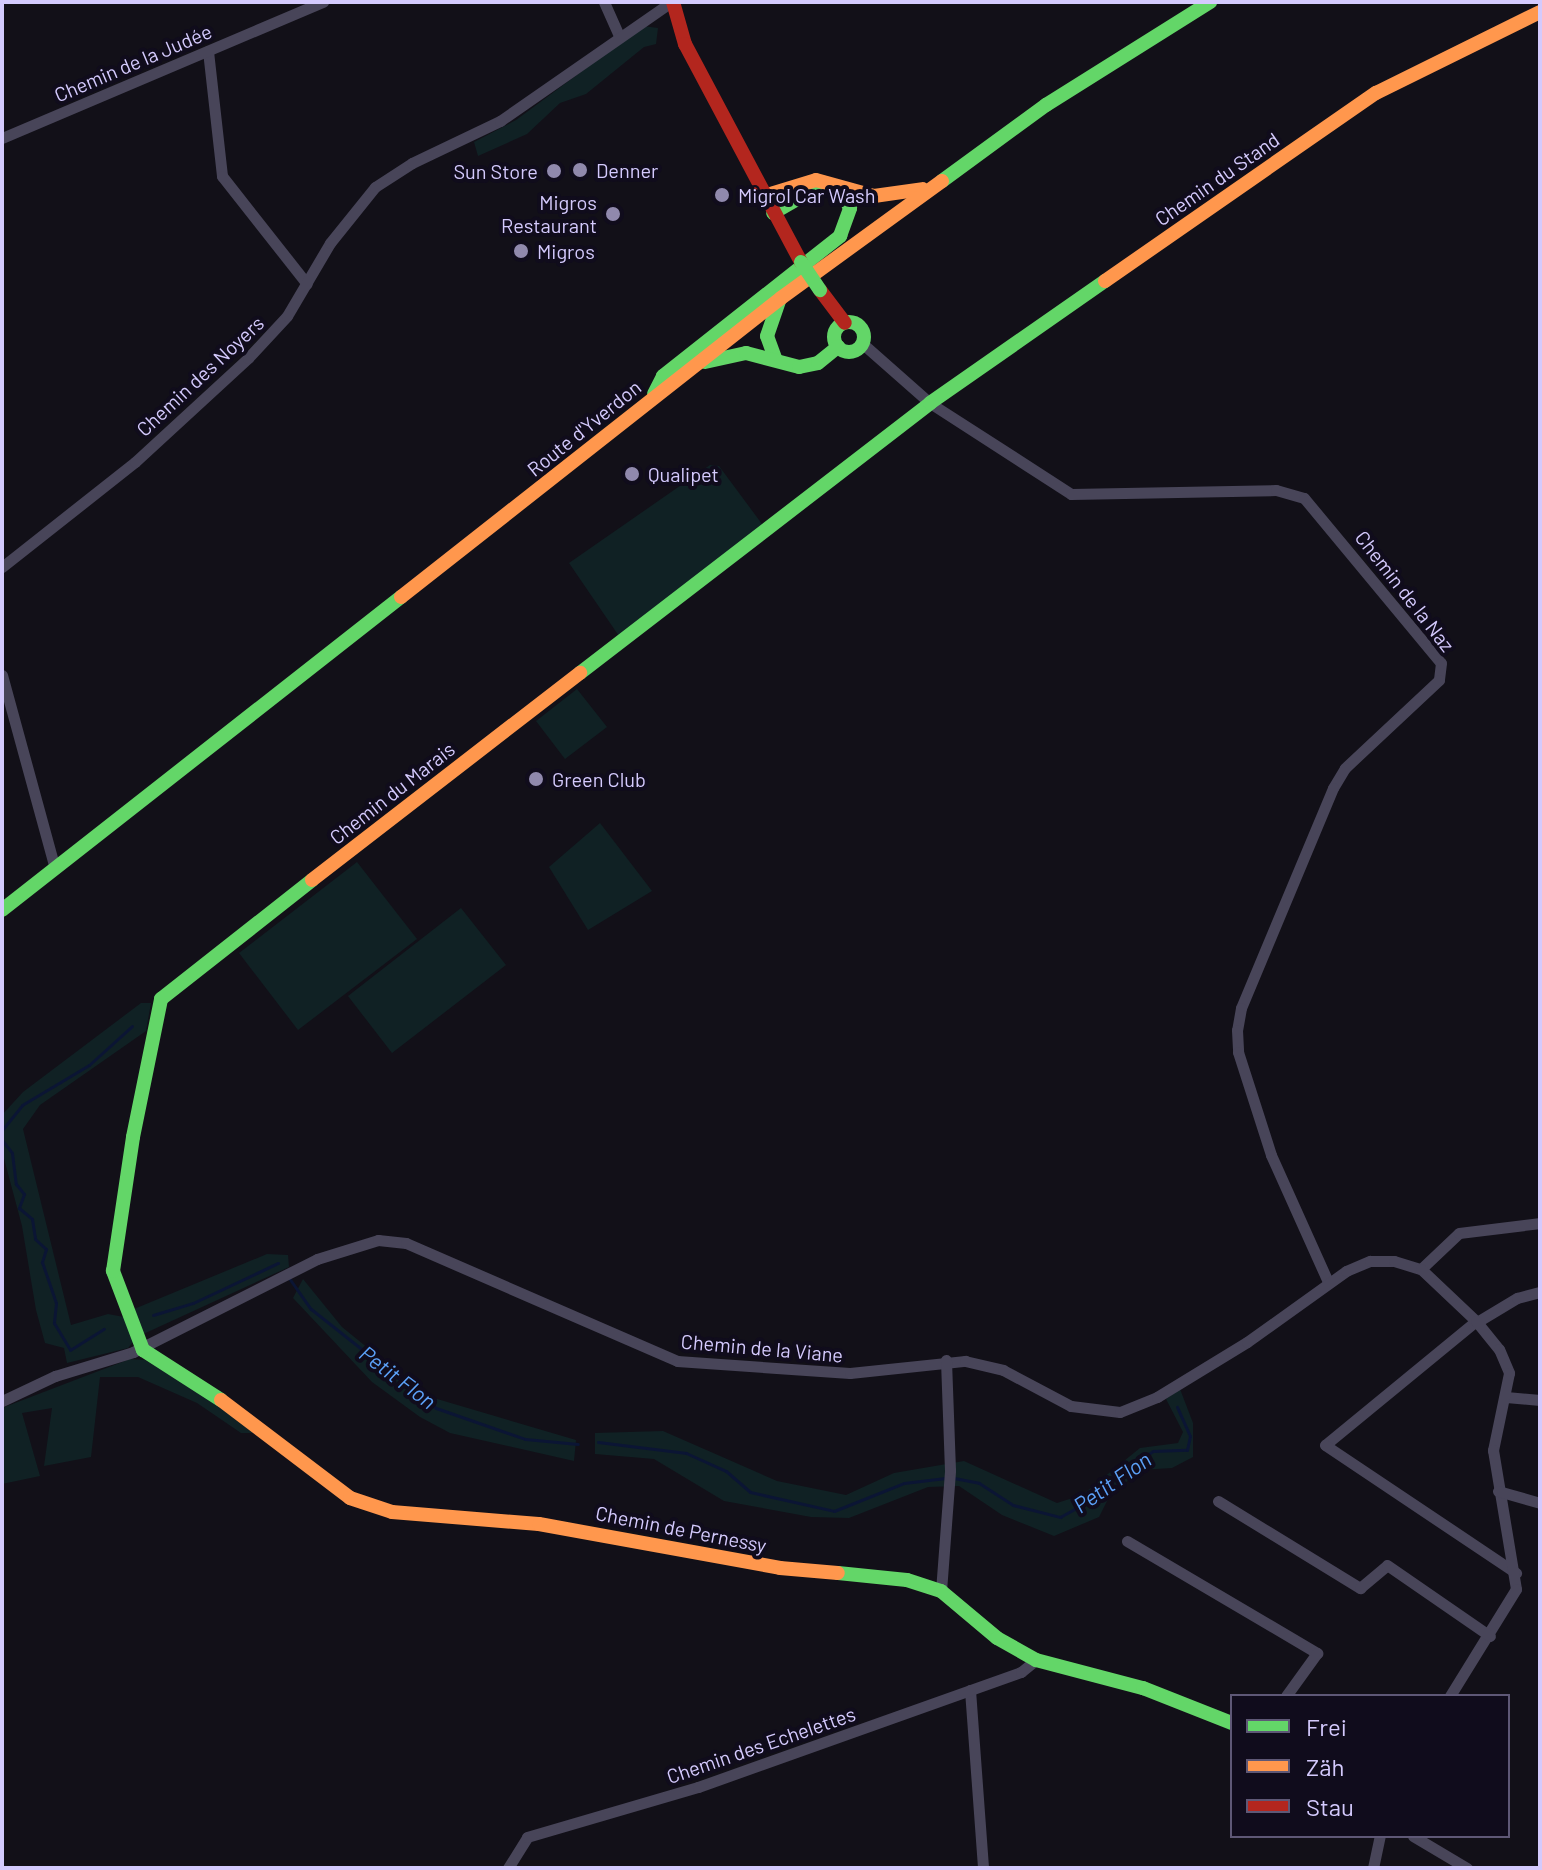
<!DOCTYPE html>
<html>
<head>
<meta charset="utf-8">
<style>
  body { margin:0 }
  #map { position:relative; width:1542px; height:1870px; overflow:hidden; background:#121018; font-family:Barlow,sans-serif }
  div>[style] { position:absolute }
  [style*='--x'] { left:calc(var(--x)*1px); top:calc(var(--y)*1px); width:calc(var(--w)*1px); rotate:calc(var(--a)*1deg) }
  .green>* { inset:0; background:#102124 }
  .stream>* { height:3px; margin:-1.5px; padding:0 1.5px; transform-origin:1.5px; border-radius:1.5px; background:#0b1534 }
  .street>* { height:11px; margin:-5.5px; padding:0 5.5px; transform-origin:5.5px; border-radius:5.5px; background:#484559 }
  .fast>* { height:14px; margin:-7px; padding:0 7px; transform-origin:7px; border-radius:7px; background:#63d668 }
  .fast>.ring { margin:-7px; padding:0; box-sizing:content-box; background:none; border:14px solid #63d668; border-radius:50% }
  .slow>* { height:14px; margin:-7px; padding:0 7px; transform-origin:7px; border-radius:7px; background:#ff974d }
  .jam>* { height:14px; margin:-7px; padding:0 7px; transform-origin:7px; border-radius:7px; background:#b3261e }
  .fast-bridge>* { height:14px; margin:-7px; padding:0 7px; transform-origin:7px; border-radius:7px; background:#63d668 }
  .dots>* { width:22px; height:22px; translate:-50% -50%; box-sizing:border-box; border:4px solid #100c1c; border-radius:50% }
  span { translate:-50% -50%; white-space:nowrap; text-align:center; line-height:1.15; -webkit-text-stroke:8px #100c1c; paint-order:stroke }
  .street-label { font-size:20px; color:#d4cafd }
  .poi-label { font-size:20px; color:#d4cafd }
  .left { translate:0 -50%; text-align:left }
  .right { translate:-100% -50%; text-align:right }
  .water-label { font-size:22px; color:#5ca1f8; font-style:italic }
  .frame { position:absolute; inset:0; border:4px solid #d4cafd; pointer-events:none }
  .legend { position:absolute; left:1230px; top:1694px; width:280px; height:144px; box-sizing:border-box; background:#100c1c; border:2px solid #5e5876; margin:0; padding:10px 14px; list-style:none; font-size:24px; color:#d4cafd }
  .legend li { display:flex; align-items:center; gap:16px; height:40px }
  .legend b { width:40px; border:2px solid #5e5876 }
</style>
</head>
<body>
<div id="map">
  <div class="green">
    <div style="clip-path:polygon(643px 26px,658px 28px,656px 44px,644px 47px,586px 94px,560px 103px,527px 134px,478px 156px,474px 142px,516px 120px)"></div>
    <div style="clip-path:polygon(710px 465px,719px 466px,765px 528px,621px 639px,569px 563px)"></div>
    <div style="clip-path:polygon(577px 689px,607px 727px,565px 759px,536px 721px)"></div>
    <div style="clip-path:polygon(600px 823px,652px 891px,588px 930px,549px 867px)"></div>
    <div style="clip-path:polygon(357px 862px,417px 939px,298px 1030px,239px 953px)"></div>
    <div style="clip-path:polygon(461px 908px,506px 965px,392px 1053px,348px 996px)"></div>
    <div style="clip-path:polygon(141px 1003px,151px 1003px,146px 1031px,40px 1105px,23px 1129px,71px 1325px,108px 1314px,124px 1317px,134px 1341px,128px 1348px,67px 1363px,64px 1348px,45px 1343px,36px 1310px,22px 1226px,2px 1151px,2px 1115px,23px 1092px)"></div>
    <div style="clip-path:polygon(267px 1254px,288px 1255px,289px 1267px,139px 1336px,134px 1309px)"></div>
    <div style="clip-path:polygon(303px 1279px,342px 1327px,427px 1396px,576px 1440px,574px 1461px,450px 1433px,420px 1417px,372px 1382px,293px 1298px)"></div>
    <div style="clip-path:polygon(130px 1359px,145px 1360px,254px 1426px,252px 1433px,241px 1433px,197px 1403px,138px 1377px,100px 1377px,91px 1457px,44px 1466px,52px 1408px,22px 1413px,40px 1476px,2px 1484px,2px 1408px)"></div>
    <div style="clip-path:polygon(1180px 1389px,1193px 1423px,1193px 1457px,1172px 1468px,1139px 1470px,1108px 1499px,1099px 1517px,1054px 1536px,1002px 1515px,959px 1486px,928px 1487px,849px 1518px,811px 1517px,724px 1501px,654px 1459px,595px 1454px,595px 1433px,663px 1431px,777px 1481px,846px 1495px,894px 1473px,964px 1461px,1057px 1503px,1082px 1495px,1140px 1448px,1178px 1443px,1183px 1432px,1166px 1399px)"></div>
  </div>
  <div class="stream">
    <div style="--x:2;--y:1130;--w:32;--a:-51"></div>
    <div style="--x:22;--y:1105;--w:78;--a:-30.8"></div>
    <div style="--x:89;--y:1065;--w:58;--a:-42.2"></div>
    <div style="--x:2;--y:1140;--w:16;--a:52"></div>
    <div style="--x:12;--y:1153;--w:31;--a:83"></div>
    <div style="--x:16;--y:1184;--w:13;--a:51"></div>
    <div style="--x:24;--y:1194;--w:15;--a:110"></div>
    <div style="--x:19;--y:1208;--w:17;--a:40"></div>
    <div style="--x:32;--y:1219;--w:20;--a:81"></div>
    <div style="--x:35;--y:1239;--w:15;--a:42"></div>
    <div style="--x:46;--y:1249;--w:14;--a:107"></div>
    <div style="--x:42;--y:1262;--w:43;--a:71.1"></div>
    <div style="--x:56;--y:1303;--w:20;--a:96"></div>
    <div style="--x:54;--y:1323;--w:31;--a:59"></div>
    <div style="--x:70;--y:1350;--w:40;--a:-32"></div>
    <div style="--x:289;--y:1278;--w:38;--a:55"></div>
    <div style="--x:311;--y:1309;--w:159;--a:38.4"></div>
    <div style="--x:436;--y:1408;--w:94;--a:19.2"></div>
    <div style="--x:525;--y:1439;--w:53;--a:5.4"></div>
    <div style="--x:153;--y:1315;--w:42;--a:-16.7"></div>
    <div style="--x:193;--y:1303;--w:94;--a:-25.2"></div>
    <div style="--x:598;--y:1442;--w:89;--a:7.1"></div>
    <div style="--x:686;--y:1453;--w:44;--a:24.2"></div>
    <div style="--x:726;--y:1471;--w:32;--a:41"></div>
    <div style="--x:750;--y:1492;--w:86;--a:12.7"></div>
    <div style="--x:834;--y:1511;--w:75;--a:-21.8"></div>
    <div style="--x:904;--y:1483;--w:42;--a:-6.8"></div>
    <div style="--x:954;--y:1478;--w:25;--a:11"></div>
    <div style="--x:979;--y:1483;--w:40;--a:32.9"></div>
    <div style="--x:1013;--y:1505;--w:49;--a:14.3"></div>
    <div style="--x:1060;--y:1517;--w:43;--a:-28.9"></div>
    <div style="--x:1098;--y:1496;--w:21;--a:-53"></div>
    <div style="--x:1111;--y:1479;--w:50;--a:-33.7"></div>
    <div style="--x:1153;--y:1451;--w:34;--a:-2"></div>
    <div style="--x:1187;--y:1450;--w:14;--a:-78"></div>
    <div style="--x:1190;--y:1436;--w:32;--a:-114"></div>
  </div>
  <div class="street">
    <div style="--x:604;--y:2;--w:35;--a:66"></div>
    <div style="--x:208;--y:51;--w:126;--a:83.6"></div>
    <div style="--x:222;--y:176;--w:137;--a:51.8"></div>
    <div style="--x:2;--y:138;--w:349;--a:-23"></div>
    <div style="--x:863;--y:344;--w:89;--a:41.4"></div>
    <div style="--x:930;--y:403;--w:168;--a:32.8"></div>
    <div style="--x:1071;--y:494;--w:205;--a:-1.1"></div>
    <div style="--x:1276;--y:490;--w:29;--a:16"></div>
    <div style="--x:1304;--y:498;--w:214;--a:50.3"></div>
    <div style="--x:1441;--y:663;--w:17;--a:97"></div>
    <div style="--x:1439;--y:680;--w:129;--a:136.9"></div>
    <div style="--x:1345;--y:768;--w:23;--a:121"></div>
    <div style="--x:1333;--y:788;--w:238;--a:112.7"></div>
    <div style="--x:1241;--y:1008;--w:22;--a:100"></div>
    <div style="--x:1237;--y:1030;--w:22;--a:87"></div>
    <div style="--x:1238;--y:1052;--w:108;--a:72.2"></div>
    <div style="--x:1271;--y:1155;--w:139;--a:65.8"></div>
    <div style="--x:2;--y:567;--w:169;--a:-38.3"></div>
    <div style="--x:135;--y:462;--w:154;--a:-42.6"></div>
    <div style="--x:248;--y:358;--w:57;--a:-47.1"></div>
    <div style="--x:287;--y:316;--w:85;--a:-59.5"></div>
    <div style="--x:330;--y:243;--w:72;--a:-51.2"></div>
    <div style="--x:375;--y:187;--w:44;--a:-33"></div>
    <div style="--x:412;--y:163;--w:98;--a:-25.5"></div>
    <div style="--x:500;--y:121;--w:208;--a:-34.8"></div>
    <div style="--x:2;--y:675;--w:201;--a:74.7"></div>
    <div style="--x:1421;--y:1269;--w:52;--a:-43.5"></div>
    <div style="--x:1459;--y:1233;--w:82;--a:-7"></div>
    <div style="--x:1476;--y:1321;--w:195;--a:140.6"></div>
    <div style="--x:1325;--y:1445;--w:230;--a:33.8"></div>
    <div style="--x:1477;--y:1322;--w:47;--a:-31"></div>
    <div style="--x:1517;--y:1298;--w:24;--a:-15"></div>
    <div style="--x:1506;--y:1397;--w:34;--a:5"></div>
    <div style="--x:2;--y:1401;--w:59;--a:-25.3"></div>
    <div style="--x:55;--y:1376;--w:82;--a:-17.1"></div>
    <div style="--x:133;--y:1352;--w:206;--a:-26.8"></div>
    <div style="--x:317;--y:1259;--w:64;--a:-17.3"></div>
    <div style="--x:378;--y:1240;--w:28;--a:6"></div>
    <div style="--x:406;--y:1243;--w:296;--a:23.5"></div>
    <div style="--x:677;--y:1361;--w:173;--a:4"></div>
    <div style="--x:850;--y:1373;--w:116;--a:-6"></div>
    <div style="--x:965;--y:1361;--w:39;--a:13"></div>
    <div style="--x:1003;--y:1370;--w:77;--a:27.9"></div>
    <div style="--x:1071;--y:1406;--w:49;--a:7"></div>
    <div style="--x:1120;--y:1412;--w:40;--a:-22"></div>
    <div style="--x:1157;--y:1397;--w:105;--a:-31.4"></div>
    <div style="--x:1247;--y:1342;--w:122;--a:-35.6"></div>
    <div style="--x:1346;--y:1271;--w:26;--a:-23"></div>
    <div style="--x:1370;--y:1261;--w:24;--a:0"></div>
    <div style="--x:1394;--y:1261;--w:28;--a:17"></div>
    <div style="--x:1421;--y:1269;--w:76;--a:43.4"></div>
    <div style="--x:1476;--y:1321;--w:36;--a:51"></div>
    <div style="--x:1499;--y:1349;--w:26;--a:67"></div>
    <div style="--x:1509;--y:1373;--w:79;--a:101.7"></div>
    <div style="--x:1493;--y:1450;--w:141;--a:80.6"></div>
    <div style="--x:1516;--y:1589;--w:126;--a:121.7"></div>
    <div style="--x:1498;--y:1491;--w:44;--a:15.9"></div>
    <div style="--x:1218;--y:1501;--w:167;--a:31.5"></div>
    <div style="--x:1360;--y:1588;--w:35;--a:-40"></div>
    <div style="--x:1387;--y:1565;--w:125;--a:34.6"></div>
    <div style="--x:1127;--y:1541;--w:221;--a:30.5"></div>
    <div style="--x:1317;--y:1653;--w:53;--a:125.8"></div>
    <div style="--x:941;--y:1591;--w:121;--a:-85.7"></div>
    <div style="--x:950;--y:1470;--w:110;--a:-92.1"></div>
    <div style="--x:970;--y:1690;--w:178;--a:85.8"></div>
    <div style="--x:1413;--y:1836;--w:63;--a:30.7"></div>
    <div style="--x:508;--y:1868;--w:36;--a:-58"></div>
    <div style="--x:527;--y:1837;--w:178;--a:-16.3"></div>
    <div style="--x:698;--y:1787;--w:343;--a:-19.6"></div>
    <div style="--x:1021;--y:1672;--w:19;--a:-39"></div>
    <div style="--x:1373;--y:1868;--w:33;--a:-78"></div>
  </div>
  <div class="fast">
    <div style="--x:942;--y:181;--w:129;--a:-36.2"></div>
    <div style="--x:1046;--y:105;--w:194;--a:-32.1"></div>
    <div class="ring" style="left:834px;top:322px;width:16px;height:16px"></div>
    <div style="--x:775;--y:358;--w:23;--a:-110"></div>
    <div style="--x:767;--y:336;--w:36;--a:-71"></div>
    <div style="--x:705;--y:362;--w:42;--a:-12.4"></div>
    <div style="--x:746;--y:353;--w:55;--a:14.8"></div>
    <div style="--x:799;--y:367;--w:19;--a:-12"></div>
    <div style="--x:818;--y:363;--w:26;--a:-39"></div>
    <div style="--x:654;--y:394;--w:20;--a:-63"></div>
    <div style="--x:663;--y:376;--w:226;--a:-38.3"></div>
    <div style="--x:840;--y:236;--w:30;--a:-70"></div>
    <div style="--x:850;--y:208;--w:13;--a:-117"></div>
    <div style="--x:844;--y:196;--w:26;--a:-157"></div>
    <div style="--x:820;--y:186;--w:54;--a:150.1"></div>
    <div style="--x:580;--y:673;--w:442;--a:-37.6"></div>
    <div style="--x:930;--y:403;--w:213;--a:-34.9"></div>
    <div style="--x:2;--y:910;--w:507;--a:-38.11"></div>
    <div style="--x:221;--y:1400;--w:93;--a:-147.3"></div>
    <div style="--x:143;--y:1350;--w:85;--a:-110.8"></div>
    <div style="--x:113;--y:1271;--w:135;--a:-81.5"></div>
    <div style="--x:133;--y:1137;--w:141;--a:-78.5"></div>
    <div style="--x:161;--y:999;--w:192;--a:-38.2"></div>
    <div style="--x:838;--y:1573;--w:69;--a:5.8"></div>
    <div style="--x:907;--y:1580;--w:36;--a:18"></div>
    <div style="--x:941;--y:1591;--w:73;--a:40"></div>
    <div style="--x:997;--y:1638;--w:45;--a:29.4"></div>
    <div style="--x:1036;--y:1660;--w:111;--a:14.7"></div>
    <div style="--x:1143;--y:1688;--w:96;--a:21.5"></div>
  </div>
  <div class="slow">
    <div style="--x:764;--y:196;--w:54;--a:-17.1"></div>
    <div style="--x:816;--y:180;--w:60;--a:15.4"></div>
    <div style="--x:874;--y:196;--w:49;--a:-8.1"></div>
    <div style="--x:1105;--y:281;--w:330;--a:-34.8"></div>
    <div style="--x:1376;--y:93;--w:183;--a:-26.3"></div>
    <div style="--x:401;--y:597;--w:484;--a:-38.2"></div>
    <div style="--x:781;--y:298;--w:199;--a:-36"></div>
    <div style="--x:312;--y:880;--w:339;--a:-37.7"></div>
    <div style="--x:221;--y:1400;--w:162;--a:37.2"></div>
    <div style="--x:350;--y:1498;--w:44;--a:18.4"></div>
    <div style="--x:392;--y:1512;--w:147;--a:4.7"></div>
    <div style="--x:539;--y:1524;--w:245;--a:10.3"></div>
    <div style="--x:780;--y:1568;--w:58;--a:4.9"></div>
  </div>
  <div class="jam">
    <div style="--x:673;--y:2;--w:44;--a:74.1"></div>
    <div style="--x:685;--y:44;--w:247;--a:62"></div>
    <div style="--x:820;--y:290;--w:41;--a:52.9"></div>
  </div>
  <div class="fast-bridge">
    <div style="--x:801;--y:262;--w:34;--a:56"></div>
  </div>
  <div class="dots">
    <div style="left:580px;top:170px;background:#9089ad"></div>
    <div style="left:554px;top:171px;background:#9089ad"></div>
    <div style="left:722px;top:195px;background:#9089ad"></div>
    <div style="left:613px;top:214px;background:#9089ad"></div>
    <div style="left:521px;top:251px;background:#9089ad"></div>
    <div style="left:632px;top:474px;background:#9089ad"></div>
    <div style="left:536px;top:779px;background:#9089ad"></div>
  </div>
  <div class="street-label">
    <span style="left:133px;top:63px;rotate:-23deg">Chemin de la Judée</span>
    <span style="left:1217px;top:179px;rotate:-35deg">Chemin du Stand</span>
    <span style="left:200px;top:376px;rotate:-43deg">Chemin des Noyers</span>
    <span style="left:584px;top:428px;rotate:-39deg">Route d'Yverdon</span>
    <span style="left:1405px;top:591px;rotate:52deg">Chemin de la Naz</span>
    <span style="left:392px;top:793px;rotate:-38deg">Chemin du Marais</span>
    <span style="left:762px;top:1348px;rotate:5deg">Chemin de la Viane</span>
    <span style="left:681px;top:1529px;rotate:11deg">Chemin de Pernessy</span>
    <span style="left:761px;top:1745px;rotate:-19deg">Chemin des Echelettes</span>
  </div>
  <div class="poi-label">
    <span class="left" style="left:596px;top:170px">Denner</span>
    <span class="right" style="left:538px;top:171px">Sun Store</span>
    <span class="left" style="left:738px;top:195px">Migrol Car Wash</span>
    <span class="right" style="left:597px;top:214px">Migros<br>Restaurant</span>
    <span class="left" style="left:537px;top:251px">Migros</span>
    <span class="left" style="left:648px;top:474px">Qualipet</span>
    <span class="left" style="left:552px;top:779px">Green Club</span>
  </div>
  <div class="water-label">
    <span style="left:398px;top:1377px;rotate:37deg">Petit Flon</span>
    <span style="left:1112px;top:1482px;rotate:-35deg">Petit Flon</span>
  </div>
  <div class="frame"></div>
  <ul class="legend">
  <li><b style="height:10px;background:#63d668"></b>Frei</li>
  <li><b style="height:10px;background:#ff974d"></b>Zäh</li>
  <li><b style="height:10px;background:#b3261e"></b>Stau</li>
  </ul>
</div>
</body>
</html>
